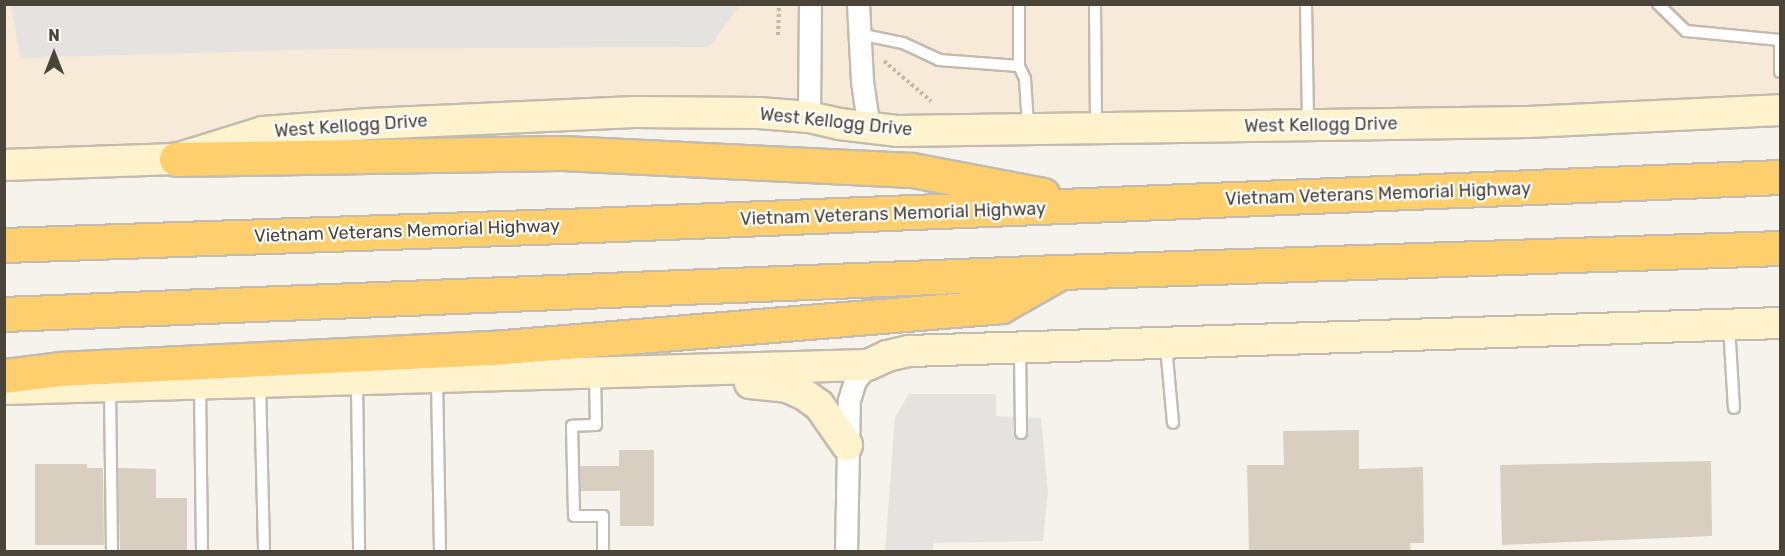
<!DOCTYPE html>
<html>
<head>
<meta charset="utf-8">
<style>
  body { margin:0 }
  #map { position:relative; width:1785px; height:556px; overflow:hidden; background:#f6f3ec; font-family:Rubik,sans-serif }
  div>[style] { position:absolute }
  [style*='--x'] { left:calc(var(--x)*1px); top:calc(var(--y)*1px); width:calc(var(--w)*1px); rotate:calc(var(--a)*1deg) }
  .commercial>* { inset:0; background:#f7ead8 }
  .parking>* { inset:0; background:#e5e3e0 }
  .building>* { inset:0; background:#d8cfc1 }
  .path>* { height:4px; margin-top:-2px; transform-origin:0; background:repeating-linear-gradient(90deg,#c4b79f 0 3px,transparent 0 6px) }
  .roads { filter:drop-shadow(2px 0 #c2bbae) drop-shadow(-2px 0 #c2bbae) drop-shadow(0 2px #c2bbae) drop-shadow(0 -2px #c2bbae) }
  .service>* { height:10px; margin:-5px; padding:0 5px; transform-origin:5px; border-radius:5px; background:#fff }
  .minor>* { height:21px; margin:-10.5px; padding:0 10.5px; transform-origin:10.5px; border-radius:10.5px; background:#fff }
  .secondary>* { height:30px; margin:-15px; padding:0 15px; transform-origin:15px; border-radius:15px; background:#fff3cd }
  .motorway>* { height:33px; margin:-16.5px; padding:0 16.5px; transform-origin:16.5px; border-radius:16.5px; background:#ffcf6e }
  span { translate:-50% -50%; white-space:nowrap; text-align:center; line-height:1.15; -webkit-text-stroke:4.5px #fff; paint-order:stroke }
  .street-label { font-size:18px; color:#4b4439 }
  .frame { position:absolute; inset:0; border:6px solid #4b4439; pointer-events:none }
  .north { position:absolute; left:24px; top:24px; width:60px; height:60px; -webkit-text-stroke:4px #fff; paint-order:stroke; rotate:0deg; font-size:16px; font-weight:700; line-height:24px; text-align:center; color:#4b4439 }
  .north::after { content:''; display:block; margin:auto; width:21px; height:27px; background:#4b4439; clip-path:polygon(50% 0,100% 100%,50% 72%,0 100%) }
</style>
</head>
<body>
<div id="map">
  <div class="commercial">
    <div style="clip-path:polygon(4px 5px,1780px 5px,1780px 98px,1308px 125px,809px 117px,263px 132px,176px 159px,5px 165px)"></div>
  </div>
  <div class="parking">
    <div style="clip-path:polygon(11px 5px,11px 4px,740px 5px,709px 47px,329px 49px,20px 58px)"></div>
    <div style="clip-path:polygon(909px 394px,996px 394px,996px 416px,1041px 418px,1048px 491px,1043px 541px,933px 543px,933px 551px,885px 552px,895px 417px)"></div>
  </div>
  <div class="building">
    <div style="clip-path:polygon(1359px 430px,1359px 469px,1423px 467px,1424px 543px,1410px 543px,1411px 552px,1249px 552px,1247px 465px,1284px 465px,1283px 431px)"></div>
    <div style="clip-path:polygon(619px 450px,654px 450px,654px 526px,620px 526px,620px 491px,581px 491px,580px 466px,619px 466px)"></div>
    <div style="clip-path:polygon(1711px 461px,1712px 536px,1502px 545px,1500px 465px)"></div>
    <div style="clip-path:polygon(35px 464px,87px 464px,87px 468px,103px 468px,104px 545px,35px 545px)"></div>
    <div style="clip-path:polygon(118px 468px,156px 469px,156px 498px,187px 498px,187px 552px,120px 552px)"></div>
  </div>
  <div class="path">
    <div style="--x:778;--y:35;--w:31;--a:-88"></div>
    <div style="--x:884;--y:61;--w:62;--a:40.4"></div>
  </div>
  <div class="roads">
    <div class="service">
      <div style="--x:1095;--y:4;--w:123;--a:89.5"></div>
      <div style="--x:1306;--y:4;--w:118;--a:89"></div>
      <div style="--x:1658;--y:4;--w:39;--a:44"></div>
      <div style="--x:1686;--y:31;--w:94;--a:5.5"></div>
      <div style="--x:859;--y:34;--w:45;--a:11.6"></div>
      <div style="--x:903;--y:43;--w:40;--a:25"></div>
      <div style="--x:939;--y:60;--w:80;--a:4.3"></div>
      <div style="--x:1019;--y:66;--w:14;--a:65"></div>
      <div style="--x:1025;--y:79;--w:47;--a:86.3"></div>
      <div style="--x:1780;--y:40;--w:32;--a:90"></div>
      <div style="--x:1019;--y:66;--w:62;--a:-90"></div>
      <div style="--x:1729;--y:325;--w:83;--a:86.6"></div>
      <div style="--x:1166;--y:346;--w:77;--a:84.8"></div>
      <div style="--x:1020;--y:348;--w:85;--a:89.3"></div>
      <div style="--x:595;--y:374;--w:51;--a:88.9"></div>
      <div style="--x:596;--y:425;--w:24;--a:178"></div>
      <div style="--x:572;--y:426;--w:90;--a:88.7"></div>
      <div style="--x:574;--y:516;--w:29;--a:0"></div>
      <div style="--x:603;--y:516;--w:36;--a:90"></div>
      <div style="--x:437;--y:378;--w:174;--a:89"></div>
      <div style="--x:357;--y:380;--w:172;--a:89.3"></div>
      <div style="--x:260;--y:385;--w:167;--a:88.6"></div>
      <div style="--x:110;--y:387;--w:165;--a:89.3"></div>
      <div style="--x:200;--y:387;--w:165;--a:89.3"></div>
    </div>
    <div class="minor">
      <div style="--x:858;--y:4;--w:77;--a:87"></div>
      <div style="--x:862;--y:81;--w:49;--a:81.7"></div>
      <div style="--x:809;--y:117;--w:113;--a:-89.5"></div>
      <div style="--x:846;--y:552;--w:152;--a:-88.9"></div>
      <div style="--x:849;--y:400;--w:21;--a:-73"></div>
      <div style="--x:855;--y:380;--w:20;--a:-49"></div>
    </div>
    <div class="secondary">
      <div style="--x:4;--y:165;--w:172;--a:-2"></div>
      <div style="--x:176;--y:159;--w:91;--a:-17.2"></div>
      <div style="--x:263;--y:132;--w:106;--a:-4.3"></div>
      <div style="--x:369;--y:124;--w:266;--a:-2.6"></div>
      <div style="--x:635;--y:112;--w:124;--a:0.5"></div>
      <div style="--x:759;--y:113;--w:50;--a:4.6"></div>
      <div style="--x:809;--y:117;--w:32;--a:13"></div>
      <div style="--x:840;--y:124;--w:57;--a:7"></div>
      <div style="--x:897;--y:131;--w:631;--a:-0.82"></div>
      <div style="--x:1528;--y:122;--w:252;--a:-2.7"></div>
      <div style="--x:750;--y:383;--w:37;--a:6"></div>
      <div style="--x:787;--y:387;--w:20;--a:24"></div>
      <div style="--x:805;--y:395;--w:17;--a:36"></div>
      <div style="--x:819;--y:405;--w:49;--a:55"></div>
      <div style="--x:4;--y:389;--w:864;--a:-1.59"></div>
      <div style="--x:868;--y:365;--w:21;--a:-25"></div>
      <div style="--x:887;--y:356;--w:23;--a:-13"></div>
      <div style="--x:909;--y:351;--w:871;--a:-1.84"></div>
    </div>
    <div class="motorway">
      <div style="--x:176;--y:159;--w:386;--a:-0.9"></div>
      <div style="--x:562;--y:153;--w:350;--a:2.8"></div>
      <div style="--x:912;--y:170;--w:133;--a:10.8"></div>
      <div style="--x:4;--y:245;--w:587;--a:-1.95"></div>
      <div style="--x:591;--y:225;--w:1190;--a:-2.31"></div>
      <div style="--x:4;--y:314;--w:1058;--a:-2.28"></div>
      <div style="--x:1061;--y:272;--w:719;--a:-1.91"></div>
      <div style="--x:4;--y:376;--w:56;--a:-7.1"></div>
      <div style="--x:60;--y:369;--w:445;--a:-2.8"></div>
      <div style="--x:504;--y:347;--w:499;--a:-4.7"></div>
      <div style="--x:1001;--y:306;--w:61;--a:-29.5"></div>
    </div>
  </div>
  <div class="street-label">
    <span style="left:836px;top:122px;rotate:6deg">West Kellogg Drive</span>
    <span style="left:1321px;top:125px;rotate:-1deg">West Kellogg Drive</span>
    <span style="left:351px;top:126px;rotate:-4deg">West Kellogg Drive</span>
    <span style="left:1378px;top:194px;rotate:-2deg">Vietnam Veterans Memorial Highway</span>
    <span style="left:893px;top:214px;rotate:-2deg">Vietnam Veterans Memorial Highway</span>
    <span style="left:407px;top:231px;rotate:-2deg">Vietnam Veterans Memorial Highway</span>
  </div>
  <div class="frame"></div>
  <div class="north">N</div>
</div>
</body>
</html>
